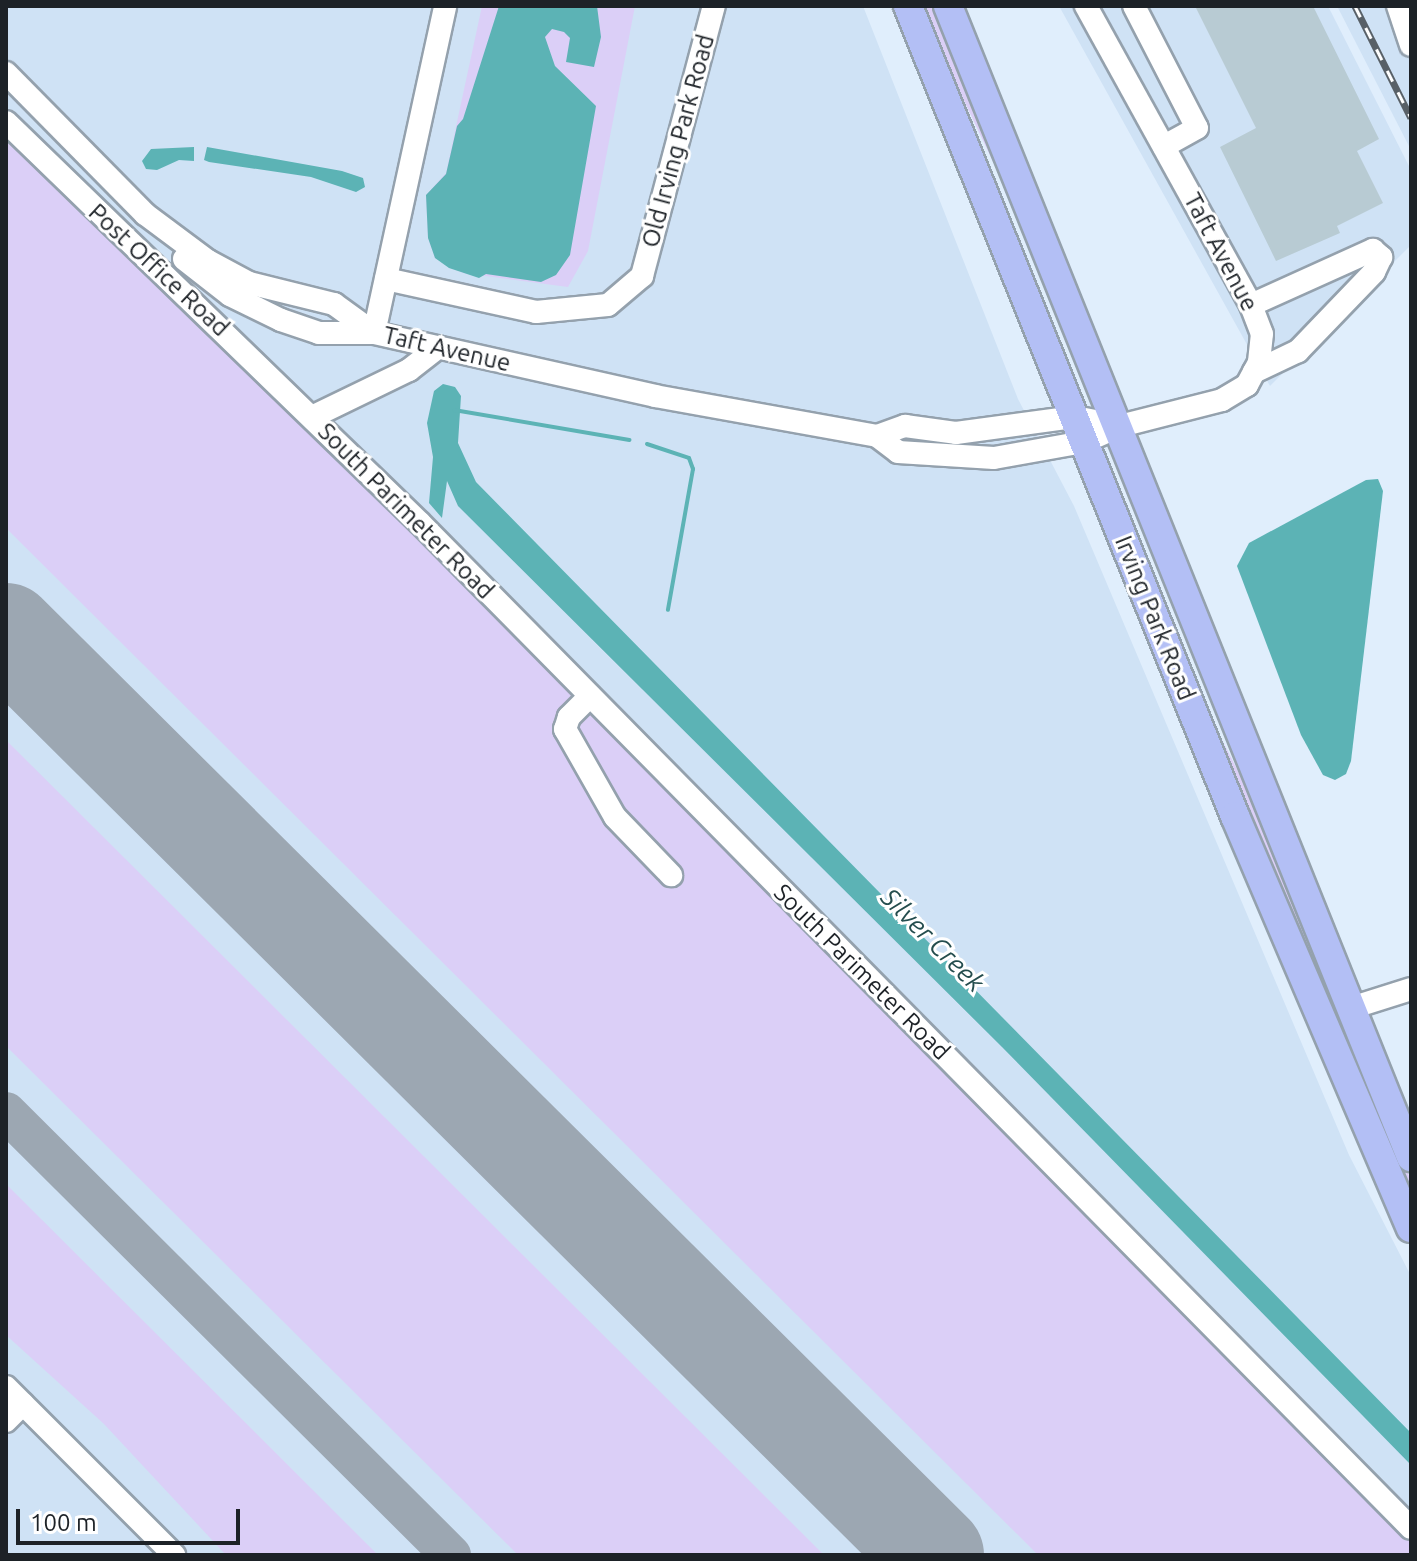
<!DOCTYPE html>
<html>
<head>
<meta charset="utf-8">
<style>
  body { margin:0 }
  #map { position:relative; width:1417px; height:1561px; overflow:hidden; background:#e0eefc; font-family:Ubuntu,sans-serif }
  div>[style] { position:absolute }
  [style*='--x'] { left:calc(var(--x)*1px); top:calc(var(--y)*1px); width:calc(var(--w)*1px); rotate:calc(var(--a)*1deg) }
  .built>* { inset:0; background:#cfe2f5 }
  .green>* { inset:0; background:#dbcff7 }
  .water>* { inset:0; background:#5cb3b5 }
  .stream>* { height:4px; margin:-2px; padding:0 2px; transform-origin:2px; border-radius:2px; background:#5cb3b5 }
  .taxiway>* { height:40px; margin:-20px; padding:0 20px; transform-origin:20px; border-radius:20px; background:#9ca7b2 }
  .runway>* { height:100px; margin:-50px; padding:0 50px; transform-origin:50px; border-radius:50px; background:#9ca7b2 }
  .building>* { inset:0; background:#b8cbd3 }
  .roads { filter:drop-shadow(2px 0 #94a1ad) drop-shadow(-2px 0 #94a1ad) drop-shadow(0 2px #94a1ad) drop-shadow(0 -2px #94a1ad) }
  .minor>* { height:22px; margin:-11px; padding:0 11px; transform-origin:11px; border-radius:11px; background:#fff }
  .major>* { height:28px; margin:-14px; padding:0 14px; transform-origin:14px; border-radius:14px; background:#b3bff5 }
  .rail>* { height:7px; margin-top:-3.5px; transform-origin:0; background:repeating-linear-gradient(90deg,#fff 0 12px,#586067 0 24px); box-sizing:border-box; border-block:2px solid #586067 }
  span { translate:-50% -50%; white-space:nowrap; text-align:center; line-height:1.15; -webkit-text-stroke:6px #fff; paint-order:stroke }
  .street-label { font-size:24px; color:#1d2227 }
  .water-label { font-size:26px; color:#244d4e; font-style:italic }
  .frame { position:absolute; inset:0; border:8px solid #1d2227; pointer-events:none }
  .scale { position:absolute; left:16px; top:1509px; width:224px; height:36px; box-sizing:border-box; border:4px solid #1d2227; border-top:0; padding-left:10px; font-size:24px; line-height:28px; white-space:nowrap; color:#1d2227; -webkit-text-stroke:6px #fff; paint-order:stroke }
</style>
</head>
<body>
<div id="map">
  <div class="built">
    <div style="clip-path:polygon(6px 6px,863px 6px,1018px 399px,1074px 506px,1349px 1155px,1411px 1276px,1411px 1555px,6px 1555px)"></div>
    <div style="clip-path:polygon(1059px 6px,1328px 6px,1411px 170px,1411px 245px,1270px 386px)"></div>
    <div style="clip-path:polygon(1337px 6px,1411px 6px,1411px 150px)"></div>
  </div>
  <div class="green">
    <div style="clip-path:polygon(482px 6px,635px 6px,588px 251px,568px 287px,463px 273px,435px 258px,428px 238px,426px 195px,446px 173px)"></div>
    <div style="clip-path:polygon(919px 6px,937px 6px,1009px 185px,1005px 187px)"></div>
    <div style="clip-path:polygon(6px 137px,376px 496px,1326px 1453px,1411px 1540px,1411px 1555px,1038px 1555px,6px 528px)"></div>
    <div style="clip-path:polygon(1211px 718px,1281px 856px,1411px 1181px,1411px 1206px)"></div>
    <div style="clip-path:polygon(6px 741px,6px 740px,824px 1555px,518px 1555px,6px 1046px)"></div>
    <div style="clip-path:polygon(6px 1184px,378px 1555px,226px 1555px,104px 1424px,6px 1335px)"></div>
  </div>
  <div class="water">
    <div style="clip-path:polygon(499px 6px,597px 6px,601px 37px,594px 67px,566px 62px,570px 38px,564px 32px,552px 29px,545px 37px,555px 66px,596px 106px,570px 255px,556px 275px,541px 282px,486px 274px,479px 278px,449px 268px,435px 258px,428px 238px,426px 195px,446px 174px,457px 126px,463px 119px)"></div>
    <div style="clip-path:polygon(194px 147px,194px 161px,179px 160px,157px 170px,146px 169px,142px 161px,151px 149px)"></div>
    <div style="clip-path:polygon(207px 147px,342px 171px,363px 178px,365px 187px,356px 192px,311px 177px,209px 162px,204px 160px)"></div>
    <div style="clip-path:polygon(443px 384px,455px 387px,461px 396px,458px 443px,476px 482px,1411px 1433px,1411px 1465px,1002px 1047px,458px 506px,447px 481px,442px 518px,429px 503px,433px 457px,427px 423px,434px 391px)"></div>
    <div style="clip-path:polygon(1378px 479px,1383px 491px,1351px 761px,1346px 774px,1335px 780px,1323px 775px,1301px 735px,1237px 566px,1249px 543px,1366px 480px)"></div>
  </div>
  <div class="stream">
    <div style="--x:454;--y:410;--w:178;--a:9.7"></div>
    <div style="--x:647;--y:444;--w:44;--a:18.4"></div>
    <div style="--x:689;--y:458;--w:12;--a:70"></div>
    <div style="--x:693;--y:469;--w:143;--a:100.1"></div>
  </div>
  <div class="taxiway">
    <div style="--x:6;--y:1112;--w:628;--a:44.87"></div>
  </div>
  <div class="runway">
    <div style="--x:6;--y:633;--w:1308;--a:44.81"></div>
  </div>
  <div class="building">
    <div style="clip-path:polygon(1195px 6px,1313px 6px,1379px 139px,1357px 151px,1383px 203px,1337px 226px,1340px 233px,1276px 261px,1220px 147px,1256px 128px)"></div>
  </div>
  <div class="roads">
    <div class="minor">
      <div style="--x:1134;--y:6;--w:137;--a:62.7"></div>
      <div style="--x:1197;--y:128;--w:38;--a:151"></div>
      <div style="--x:1398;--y:6;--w:41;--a:71.6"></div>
      <div style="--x:6;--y:73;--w:198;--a:45.4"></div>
      <div style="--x:145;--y:214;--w:79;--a:36.7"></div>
      <div style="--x:208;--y:261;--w:47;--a:28.2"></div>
      <div style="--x:249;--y:283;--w:88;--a:13.9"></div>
      <div style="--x:334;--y:304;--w:49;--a:35.9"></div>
      <div style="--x:374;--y:333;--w:288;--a:12.6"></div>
      <div style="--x:655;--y:396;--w:226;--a:10.2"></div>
      <div style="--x:877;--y:436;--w:26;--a:37"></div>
      <div style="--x:898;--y:452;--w:96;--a:3.6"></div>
      <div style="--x:994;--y:458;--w:91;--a:-10.1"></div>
      <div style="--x:1084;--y:442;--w:39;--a:-24"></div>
      <div style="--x:1120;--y:426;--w:105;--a:-14.3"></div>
      <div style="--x:1222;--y:400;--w:29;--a:-31"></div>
      <div style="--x:1247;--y:385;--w:26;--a:-62"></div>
      <div style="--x:1259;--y:362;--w:28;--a:-84"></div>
      <div style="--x:1262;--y:334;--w:31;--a:-111"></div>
      <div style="--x:1251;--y:305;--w:342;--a:-118.9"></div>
      <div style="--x:6;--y:122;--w:576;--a:44.09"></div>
      <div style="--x:420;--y:523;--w:1411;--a:45.4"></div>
      <div style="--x:184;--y:259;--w:58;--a:38"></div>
      <div style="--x:230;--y:295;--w:57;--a:26.1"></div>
      <div style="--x:281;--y:320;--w:40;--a:18.9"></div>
      <div style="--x:319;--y:333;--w:55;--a:0"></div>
      <div style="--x:386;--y:279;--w:154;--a:12.4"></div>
      <div style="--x:536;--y:312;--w:72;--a:-5.6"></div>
      <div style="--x:608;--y:305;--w:45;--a:-40.5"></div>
      <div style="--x:642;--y:276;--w:279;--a:-75.1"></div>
      <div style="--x:1251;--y:305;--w:134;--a:-24.3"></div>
      <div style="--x:1373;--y:250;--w:11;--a:41"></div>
      <div style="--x:1381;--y:257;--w:17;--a:115"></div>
      <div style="--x:1374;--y:272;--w:110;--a:133.9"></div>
      <div style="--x:1298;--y:351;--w:49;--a:154.5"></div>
      <div style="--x:374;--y:333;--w:335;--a:-77.7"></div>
      <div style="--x:312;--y:417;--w:108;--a:-25.9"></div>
      <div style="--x:409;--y:370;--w:37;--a:-38"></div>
      <div style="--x:877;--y:436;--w:30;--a:-20"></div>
      <div style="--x:905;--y:426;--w:51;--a:7.8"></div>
      <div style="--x:956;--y:433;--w:120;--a:-7.7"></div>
      <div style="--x:1075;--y:417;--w:46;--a:11.3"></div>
      <div style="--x:590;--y:696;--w:30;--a:135"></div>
      <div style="--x:569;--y:717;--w:13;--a:108"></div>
      <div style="--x:565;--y:729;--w:101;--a:60.4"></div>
      <div style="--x:615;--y:817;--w:81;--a:46"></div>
      <div style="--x:1351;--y:1008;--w:63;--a:-17.6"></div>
      <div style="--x:6;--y:1387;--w:238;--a:45"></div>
      <div style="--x:6;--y:1421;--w:24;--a:-45"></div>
    </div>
    <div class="major">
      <div style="--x:908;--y:6;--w:874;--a:68.02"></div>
      <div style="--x:1235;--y:816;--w:448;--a:66.9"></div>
      <div style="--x:948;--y:6;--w:1241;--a:68.09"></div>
    </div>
  </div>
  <div class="rail">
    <div style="--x:1355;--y:6;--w:125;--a:63.4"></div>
  </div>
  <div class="street-label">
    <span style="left:678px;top:141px;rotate:-75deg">Old Irving Park Road</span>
    <span style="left:1221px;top:252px;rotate:62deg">Taft Avenue</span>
    <span style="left:159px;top:270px;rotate:43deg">Post Office Road</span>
    <span style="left:447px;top:349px;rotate:13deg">Taft Avenue</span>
    <span style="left:406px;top:511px;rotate:45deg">South Parimeter Road</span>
    <span style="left:1155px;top:618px;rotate:68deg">Irving Park Road</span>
    <span style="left:862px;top:972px;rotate:45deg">South Parimeter Road</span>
  </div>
  <div class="water-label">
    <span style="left:933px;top:940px;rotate:45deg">Silver Creek</span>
  </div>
  <div class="frame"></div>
  <div class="scale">100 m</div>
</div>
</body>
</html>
